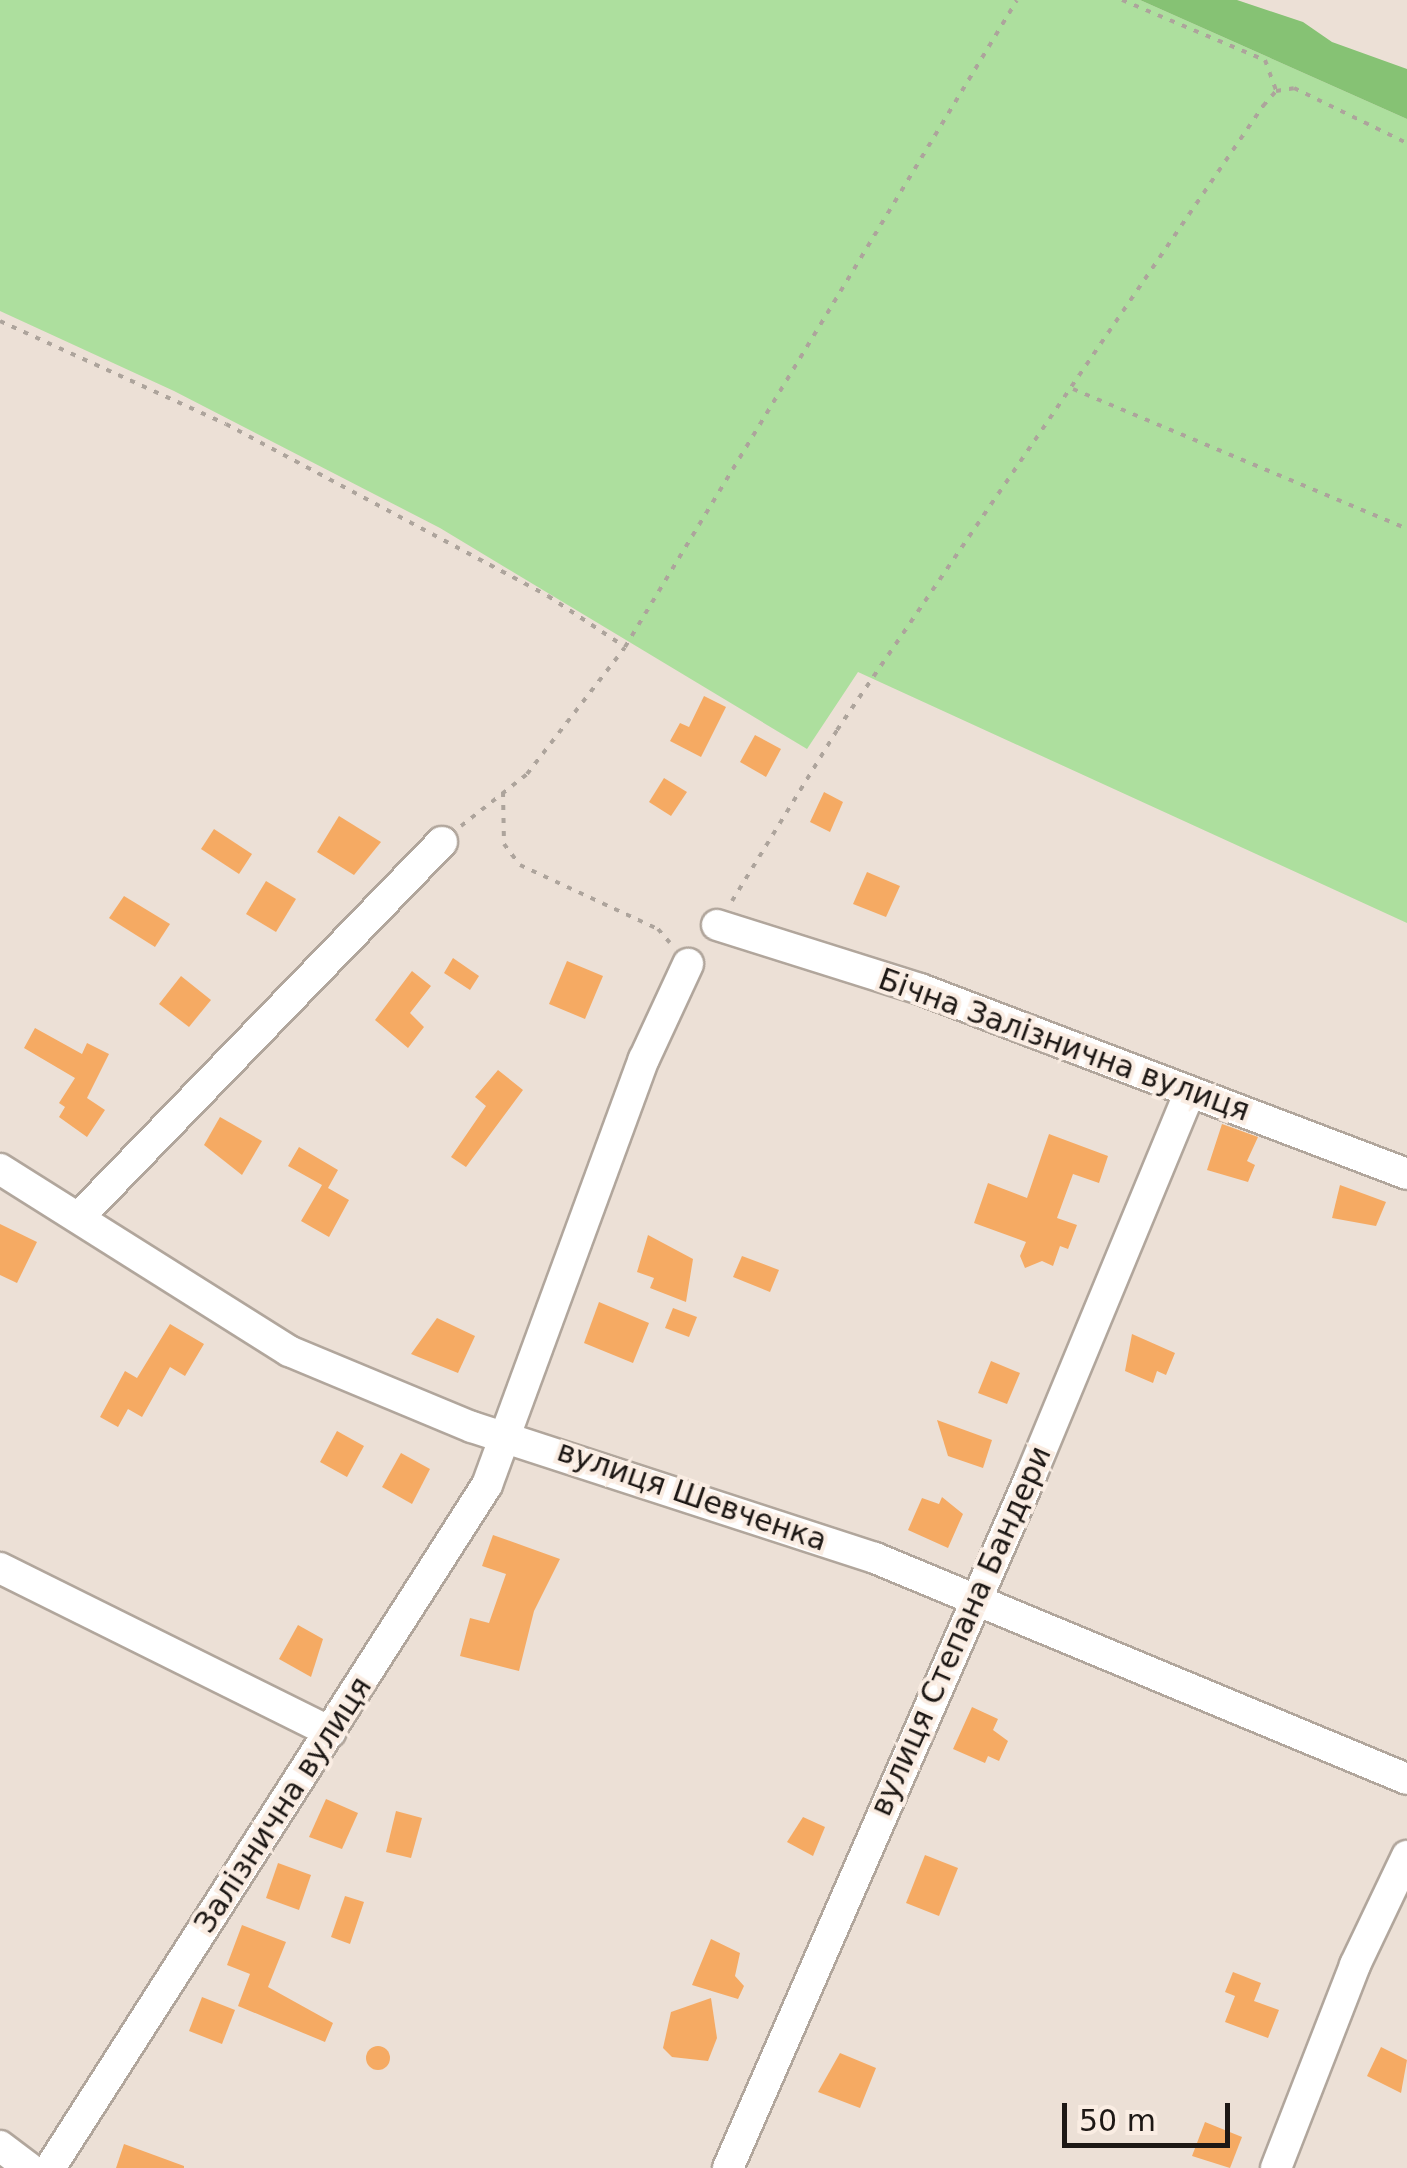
<!DOCTYPE html>
<html>
<head>
<meta charset="utf-8">
<style>
  body { margin:0 }
  #map { position:relative; width:1407px; height:2168px; overflow:hidden; background:#ece0d6; font-family:"DejaVu Sans",sans-serif }
  div>[style] { position:absolute }
  [style*='--x'] { left:calc(var(--x)*1px); top:calc(var(--y)*1px); width:calc(var(--w)*1px); rotate:calc(var(--a)*1deg) }
  .green>* { inset:0; background:#addf9e }
  .forest>* { inset:0; background:#86c274 }
  .building>* { inset:0; background:#f5aa63 }
  .round { border-radius:50% }
  .path>* { height:4px; margin-top:-2px; transform-origin:0; background:repeating-linear-gradient(90deg,#ada49c 0 5px,transparent 0 13px) }
  .roads { filter:drop-shadow(2px 0 #b1a69c) drop-shadow(-2px 0 #b1a69c) drop-shadow(0 2px #b1a69c) drop-shadow(0 -2px #b1a69c) }
  .minor>* { height:30px; margin:-15px; padding:0 15px; transform-origin:15px; border-radius:15px; background:#fff }
  span { translate:-50% -50%; white-space:nowrap; text-align:center; line-height:1.15; -webkit-text-stroke:8px #faede3; paint-order:stroke }
  .street-label { font-size:30px; color:#1d1815 }
  .scale { position:absolute; left:1062px; top:2103px; width:168px; height:45px; box-sizing:border-box; border:5px solid #1d1815; border-top:0; padding-left:12px; font-size:30px; line-height:35px; white-space:nowrap; color:#1d1815; -webkit-text-stroke:8px #faede3; paint-order:stroke }
</style>
</head>
<body>
<div id="map">
  <div class="green">
    <div style="clip-path:polygon(0 0,1140px 0,1407px 119px,1407px 923px,858px 672px,807px 749px,440px 528px,174px 391px,0 311px)"></div>
  </div>
  <div class="forest">
    <div style="clip-path:polygon(1140px 0,1237px 0,1303px 22px,1332px 42px,1407px 69px,1407px 119px)"></div>
  </div>
  <div class="building">
    <div style="clip-path:polygon(704px 696px,726px 707px,701px 757px,670px 741px,680px 723px,689px 727px)"></div>
    <div style="clip-path:polygon(755px 735px,781px 749px,766px 777px,740px 762px)"></div>
    <div style="clip-path:polygon(664px 778px,687px 792px,671px 816px,649px 802px)"></div>
    <div style="clip-path:polygon(824px 792px,843px 802px,830px 832px,810px 822px)"></div>
    <div style="clip-path:polygon(339px 816px,381px 842px,354px 875px,317px 852px)"></div>
    <div style="clip-path:polygon(214px 829px,252px 854px,239px 874px,201px 849px)"></div>
    <div style="clip-path:polygon(867px 872px,900px 886px,886px 917px,853px 904px)"></div>
    <div style="clip-path:polygon(266px 881px,296px 899px,276px 932px,246px 914px)"></div>
    <div style="clip-path:polygon(124px 896px,170px 924px,155px 947px,109px 918px)"></div>
    <div style="clip-path:polygon(453px 958px,479px 976px,470px 990px,444px 973px)"></div>
    <div style="clip-path:polygon(567px 961px,603px 976px,585px 1019px,549px 1004px)"></div>
    <div style="clip-path:polygon(412px 971px,431px 986px,410px 1013px,424px 1027px,408px 1048px,375px 1020px)"></div>
    <div style="clip-path:polygon(181px 976px,211px 1000px,189px 1027px,159px 1004px)"></div>
    <div style="clip-path:polygon(35px 1028px,82px 1054px,87px 1043px,109px 1054px,87px 1098px,105px 1110px,87px 1137px,59px 1117px,65px 1107px,59px 1103px,75px 1078px,24px 1048px)"></div>
    <div style="clip-path:polygon(498px 1070px,523px 1090px,466px 1167px,451px 1157px,486px 1106px,475px 1097px)"></div>
    <div style="clip-path:polygon(220px 1117px,262px 1141px,242px 1175px,204px 1145px)"></div>
    <div style="clip-path:polygon(1222px 1124px,1258px 1137px,1247px 1161px,1255px 1165px,1248px 1182px,1207px 1170px)"></div>
    <div style="clip-path:polygon(1049px 1134px,1108px 1156px,1099px 1183px,1073px 1174px,1057px 1218px,1077px 1225px,1068px 1249px,1060px 1246px,1053px 1266px,1042px 1261px,1025px 1268px,1020px 1256px,1026px 1242px,974px 1223px,988px 1183px,1027px 1198px)"></div>
    <div style="clip-path:polygon(299px 1147px,338px 1170px,328px 1188px,349px 1200px,329px 1237px,301px 1221px,322px 1185px,288px 1166px)"></div>
    <div style="clip-path:polygon(1340px 1185px,1386px 1202px,1376px 1226px,1332px 1218px)"></div>
    <div style="clip-path:polygon(0 1224px,37px 1242px,17px 1283px,0 1275px)"></div>
    <div style="clip-path:polygon(648px 1235px,693px 1259px,686px 1302px,650px 1288px,654px 1278px,637px 1272px)"></div>
    <div style="clip-path:polygon(742px 1256px,779px 1270px,770px 1292px,733px 1277px)"></div>
    <div style="clip-path:polygon(599px 1302px,649px 1323px,633px 1363px,584px 1343px)"></div>
    <div style="clip-path:polygon(673px 1308px,697px 1317px,689px 1337px,665px 1328px)"></div>
    <div style="clip-path:polygon(437px 1318px,475px 1336px,458px 1373px,411px 1354px)"></div>
    <div style="clip-path:polygon(170px 1324px,204px 1344px,185px 1376px,170px 1367px,142px 1417px,128px 1409px,118px 1427px,100px 1417px,125px 1371px,137px 1378px)"></div>
    <div style="clip-path:polygon(1132px 1334px,1175px 1353px,1166px 1375px,1157px 1371px,1153px 1383px,1125px 1371px)"></div>
    <div style="clip-path:polygon(991px 1361px,1020px 1373px,1007px 1404px,978px 1393px)"></div>
    <div style="clip-path:polygon(937px 1420px,992px 1440px,983px 1468px,948px 1456px)"></div>
    <div style="clip-path:polygon(337px 1431px,364px 1446px,347px 1477px,320px 1462px)"></div>
    <div style="clip-path:polygon(401px 1453px,430px 1469px,412px 1504px,382px 1487px)"></div>
    <div style="clip-path:polygon(942px 1497px,963px 1514px,948px 1548px,908px 1530px,922px 1498px,939px 1504px)"></div>
    <div style="clip-path:polygon(493px 1535px,560px 1559px,534px 1611px,519px 1671px,460px 1656px,470px 1618px,489px 1623px,506px 1574px,482px 1566px)"></div>
    <div style="clip-path:polygon(298px 1625px,323px 1639px,311px 1677px,279px 1659px)"></div>
    <div style="clip-path:polygon(972px 1707px,998px 1719px,993px 1730px,1008px 1741px,999px 1761px,988px 1756px,985px 1763px,953px 1749px)"></div>
    <div style="clip-path:polygon(326px 1799px,358px 1813px,342px 1849px,309px 1837px)"></div>
    <div style="clip-path:polygon(396px 1811px,422px 1818px,411px 1858px,386px 1852px)"></div>
    <div style="clip-path:polygon(803px 1817px,825px 1827px,813px 1856px,787px 1842px)"></div>
    <div style="clip-path:polygon(925px 1855px,958px 1868px,939px 1916px,906px 1903px)"></div>
    <div style="clip-path:polygon(278px 1863px,311px 1875px,299px 1910px,266px 1898px)"></div>
    <div style="clip-path:polygon(345px 1896px,364px 1902px,350px 1944px,331px 1937px)"></div>
    <div style="clip-path:polygon(242px 1925px,286px 1942px,268px 1987px,333px 2023px,325px 2042px,238px 2006px,250px 1974px,227px 1965px)"></div>
    <div style="clip-path:polygon(711px 1939px,740px 1953px,735px 1976px,744px 1986px,738px 1999px,692px 1985px)"></div>
    <div style="clip-path:polygon(1233px 1972px,1261px 1983px,1254px 2001px,1279px 2010px,1268px 2038px,1225px 2022px,1235px 1996px,1225px 1992px)"></div>
    <div style="clip-path:polygon(202px 1997px,235px 2010px,222px 2044px,189px 2031px)"></div>
    <div style="clip-path:polygon(711px 1998px,717px 2038px,708px 2061px,672px 2057px,663px 2048px,671px 2012px)"></div>
    <div class="round" style="left:366px;top:2046px;width:24px;height:24px"></div>
    <div style="clip-path:polygon(1381px 2047px,1407px 2060px,1401px 2093px,1367px 2076px)"></div>
    <div style="clip-path:polygon(840px 2053px,876px 2068px,860px 2108px,818px 2092px)"></div>
    <div style="clip-path:polygon(1205px 2122px,1242px 2137px,1230px 2168px,1192px 2156px)"></div>
    <div style="clip-path:polygon(124px 2144px,184px 2166px,184px 2168px,116px 2168px)"></div>
  </div>
  <div class="path">
    <div style="--x:1122;--y:0;--w:155;--a:22.8"></div>
    <div style="--x:1265;--y:60;--w:33;--a:70"></div>
    <div style="--x:0;--y:321;--w:248;--a:24.5"></div>
    <div style="--x:226;--y:424;--w:365;--a:28.1"></div>
    <div style="--x:548;--y:596;--w:92;--a:33.5"></div>
    <div style="--x:1073;--y:389;--w:362;--a:22.7"></div>
    <div style="--x:503;--y:792;--w:52;--a:88.9"></div>
    <div style="--x:504;--y:844;--w:26;--a:53"></div>
    <div style="--x:520;--y:865;--w:152;--a:24.9"></div>
    <div style="--x:658;--y:929;--w:18;--a:49"></div>
    <div style="--x:461;--y:826;--w:84;--a:-38.2"></div>
    <div style="--x:527;--y:774;--w:160;--a:-52.3"></div>
    <div style="--x:625;--y:647;--w:756;--a:-58.79"></div>
    <div style="--x:732;--y:901;--w:201;--a:-58.4"></div>
    <div style="--x:837;--y:730;--w:756;--a:-55.68"></div>
    <div style="--x:1263;--y:106;--w:20;--a:-49"></div>
    <div style="--x:1276;--y:91;--w:18;--a:-9"></div>
    <div style="--x:1294;--y:88;--w:126;--a:26"></div>
  </div>
  <div class="roads">
    <div class="minor">
      <div style="--x:717;--y:925;--w:213;--a:17.5"></div>
      <div style="--x:920;--y:989;--w:521;--a:20.8"></div>
      <div style="--x:0;--y:1169;--w:342;--a:32.2"></div>
      <div style="--x:289;--y:1351;--w:198;--a:22.6"></div>
      <div style="--x:472;--y:1427;--w:424;--a:18"></div>
      <div style="--x:875;--y:1558;--w:576;--a:22.56"></div>
      <div style="--x:79;--y:1217;--w:522;--a:-45.93"></div>
      <div style="--x:0;--y:1568;--w:369;--a:26.4"></div>
      <div style="--x:0;--y:2146;--w:36;--a:37"></div>
      <div style="--x:50;--y:2168;--w:811;--a:-57.39"></div>
      <div style="--x:487;--y:1485;--w:454;--a:-69.8"></div>
      <div style="--x:644;--y:1059;--w:105;--a:-65.1"></div>
      <div style="--x:728;--y:2168;--w:759;--a:-66.37"></div>
      <div style="--x:1032;--y:1473;--w:412;--a:-67.5"></div>
      <div style="--x:1276;--y:2168;--w:218;--a:-68.7"></div>
      <div style="--x:1355;--y:1965;--w:121;--a:-64.5"></div>
    </div>
  </div>
  <div class="street-label">
    <span style="left:1064px;top:1045px;rotate:20deg">Бічна Залізнична вулиця</span>
    <span style="left:692px;top:1496px;rotate:19deg">вулиця Шевченка</span>
    <span style="left:961px;top:1631px;rotate:-66deg">вулиця Степана Бандери</span>
    <span style="left:283px;top:1805px;rotate:-57deg">Залізнична вулиця</span>
  </div>
  <div class="scale">50 m</div>
</div>
</body>
</html>
